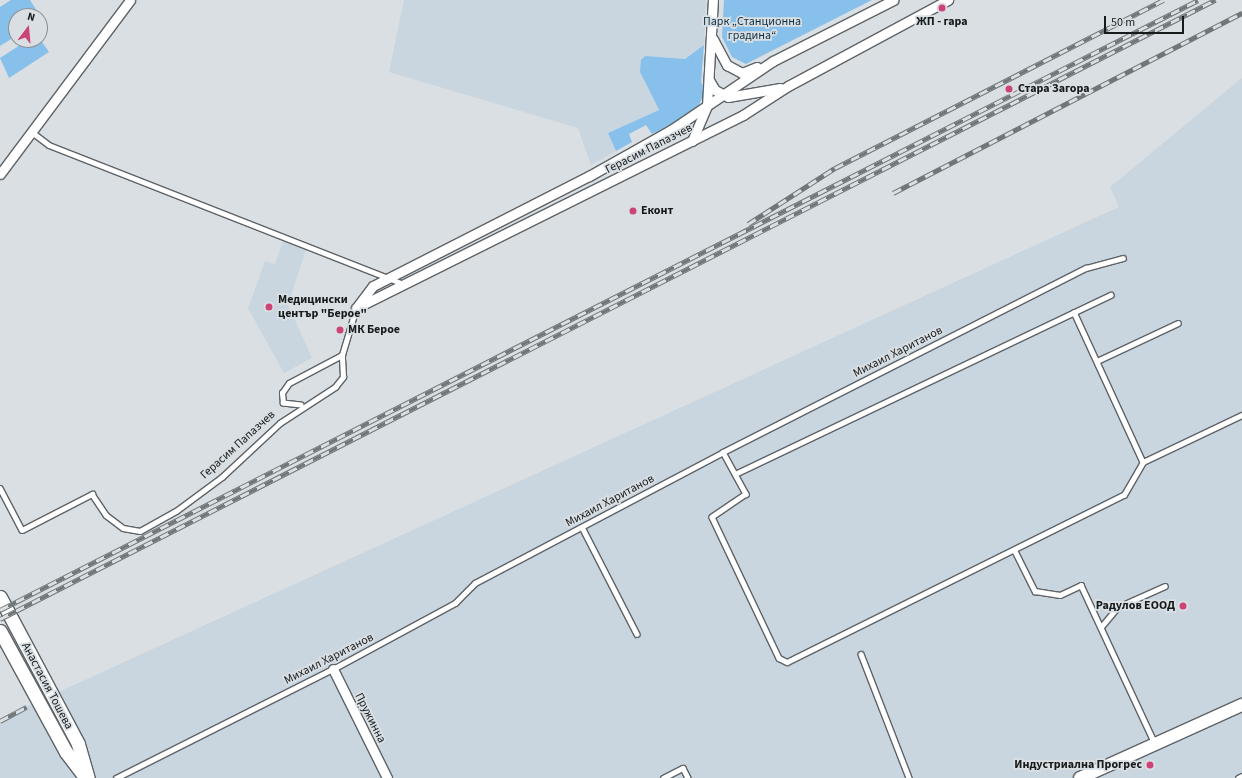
<!DOCTYPE html>
<html>
<head>
<meta charset="utf-8">
<style>
  body { margin:0 }
  #map { position:relative; width:1242px; height:778px; overflow:hidden; background:#d9dfe3; font-family:"Source Sans 3",sans-serif }
  div>[style] { position:absolute }
  [style*='--x'] { left:calc(var(--x)*1px); top:calc(var(--y)*1px); width:calc(var(--w)*1px); rotate:calc(var(--a)*1deg) }
  .built>* { inset:0; background:#c9d5df }
  .green>* { inset:0; background:#87c0ea }
  .roads { filter:drop-shadow(1px 0 #5e6367) drop-shadow(-1px 0 #5e6367) drop-shadow(0 1px #5e6367) drop-shadow(0 -1px #5e6367) }
  .service>* { height:4.5px; margin:-2.25px; padding:0 2.25px; transform-origin:2.25px; border-radius:2.25px; background:#fff }
  .minor>* { height:9px; margin:-4.5px; padding:0 4.5px; transform-origin:4.5px; border-radius:4.5px; background:#fff }
  .tertiary>* { height:12px; margin:-6px; padding:0 6px; transform-origin:6px; border-radius:6px; background:#fff }
  .secondary>* { height:13px; margin:-6.5px; padding:0 6.5px; transform-origin:6.5px; border-radius:6.5px; background:#fff }
  .rail>* { height:4.5px; margin-top:-2.25px; transform-origin:0; background:repeating-linear-gradient(90deg,#d9dfe3 0 9px,#717678 0 18px); box-sizing:border-box; border-block:1px solid #717678 }
  .dots>* { width:11px; height:11px; translate:-50% -50%; box-sizing:border-box; border:2px solid #d9dfe3; border-radius:50% }
  span { translate:-50% -50%; white-space:nowrap; text-align:center; line-height:1.15; -webkit-text-stroke:3.5px #d9dfe3; paint-order:stroke }
  .park-label { font-size:12px; color:#0f2f44 }
  .poi-label { font-size:12px; color:#171a1b; font-weight:700 }
  .left { translate:0 -50%; text-align:left }
  .right { translate:-100% -50%; text-align:right }
  .street-label { font-size:12px; color:#171a1b }
  .north { position:absolute; left:8px; top:8px; width:40px; height:40px; box-sizing:border-box; background:#d9dfe3; border:1px solid #8b9093; border-radius:50%; rotate:16deg; font-size:11px; font-weight:700; line-height:16px; text-align:center; color:#171a1b }
  .north::after { content:''; display:block; margin:auto; width:14px; height:18px; background:#cd4277; clip-path:polygon(50% 0,100% 100%,50% 72%,0 100%) }
  .scale { position:absolute; left:1104px; top:16px; width:80px; height:18px; box-sizing:border-box; border:2px solid #171a1b; border-top:0; padding-left:5px; font-size:12px; line-height:14px; white-space:nowrap; color:#171a1b; -webkit-text-stroke:3px #d9dfe3; paint-order:stroke }
</style>
</head>
<body>
<div id="map">
  <div class="built">
    <div style="clip-path:polygon(404px 0,706px 0,704px 45px,685px 59px,645px 56px,643px 80px,659px 110px,608px 133px,616px 151px,591px 165px,578px 128px,389px 72px)"></div>
    <div style="clip-path:polygon(1242px 78px,1242px 778px,0 778px,0 724px,26px 707px,1119px 207px,1110px 187px)"></div>
    <div style="clip-path:polygon(283px 241px,306px 249px,288px 305px,312px 358px,284px 373px,248px 308px,265px 261px,275px 264px)"></div>
  </div>
  <div class="green">
    <div style="clip-path:polygon(11px 0,30px 0,40px 16px,16px 16px,16px 36px,0 46px,0 7px)"></div>
    <div style="clip-path:polygon(724px 0,872px 0,746px 64px,732px 57px,722px 37px)"></div>
    <div style="clip-path:polygon(40px 39px,49px 52px,9px 78px,0 58px,28px 40px)"></div>
    <div style="clip-path:polygon(704px 45px,701px 82px,706px 91px,695px 112px,652px 134px,646px 125px,629px 134px,632px 142px,616px 151px,608px 133px,659px 110px,640px 72px,641px 60px,645px 56px,685px 59px)"></div>
  </div>
  <div class="roads">
    <div class="service">
      <div style="--x:32;--y:132;--w:21;--a:37"></div>
      <div style="--x:49;--y:145;--w:379;--a:21.4"></div>
      <div style="--x:1074;--y:312;--w:165;--a:65.3"></div>
      <div style="--x:1097;--y:361;--w:89;--a:-25.1"></div>
      <div style="--x:301;--y:405;--w:18;--a:-174"></div>
      <div style="--x:283;--y:403;--w:10;--a:-96"></div>
      <div style="--x:282;--y:393;--w:12;--a:-55"></div>
      <div style="--x:289;--y:383;--w:60;--a:-27.8"></div>
      <div style="--x:723;--y:452;--w:48;--a:61.3"></div>
      <div style="--x:746;--y:494;--w:41;--a:145.9"></div>
      <div style="--x:712;--y:517;--w:156;--a:64.6"></div>
      <div style="--x:779;--y:658;--w:9;--a:27"></div>
      <div style="--x:787;--y:662;--w:376;--a:-26.4"></div>
      <div style="--x:1124;--y:495;--w:38;--a:-60"></div>
      <div style="--x:1143;--y:462;--w:110;--a:-25.4"></div>
      <div style="--x:735;--y:474;--w:416;--a:-25.5"></div>
      <div style="--x:0;--y:488;--w:47;--a:62.4"></div>
      <div style="--x:22;--y:530;--w:79;--a:-27.2"></div>
      <div style="--x:92;--y:494;--w:25;--a:56"></div>
      <div style="--x:106;--y:515;--w:21;--a:37"></div>
      <div style="--x:123;--y:528;--w:17;--a:10"></div>
      <div style="--x:140;--y:531;--w:41;--a:-29.1"></div>
      <div style="--x:176;--y:511;--w:57;--a:-36.5"></div>
      <div style="--x:222;--y:477;--w:79;--a:-43"></div>
      <div style="--x:280;--y:423;--w:66;--a:-33.2"></div>
      <div style="--x:335;--y:387;--w:13;--a:-51"></div>
      <div style="--x:343;--y:377;--w:22;--a:-93"></div>
      <div style="--x:342;--y:355;--w:49;--a:-73.4"></div>
      <div style="--x:582;--y:527;--w:120;--a:62.8"></div>
      <div style="--x:1015;--y:551;--w:45;--a:63.4"></div>
      <div style="--x:1035;--y:591;--w:25;--a:9"></div>
      <div style="--x:1060;--y:595;--w:23;--a:-25"></div>
      <div style="--x:1081;--y:585;--w:175;--a:65"></div>
      <div style="--x:1101;--y:627;--w:26;--a:-50"></div>
      <div style="--x:1118;--y:607;--w:51;--a:-24.1"></div>
      <div style="--x:861;--y:654;--w:133;--a:68.8"></div>
      <div style="--x:116;--y:778;--w:243;--a:-26.7"></div>
      <div style="--x:333;--y:669;--w:139;--a:-28.4"></div>
      <div style="--x:455;--y:603;--w:28;--a:-45"></div>
      <div style="--x:475;--y:583;--w:280;--a:-27.8"></div>
      <div style="--x:723;--y:452;--w:407;--a:-26.9"></div>
      <div style="--x:1086;--y:268;--w:38;--a:-15"></div>
      <div style="--x:663;--y:778;--w:22;--a:-27"></div>
      <div style="--x:683;--y:768;--w:11;--a:63"></div>
      <div style="--x:1238;--y:778;--w:4;--a:-27"></div>
    </div>
    <div class="minor">
      <div style="--x:713;--y:39;--w:30;--a:62"></div>
      <div style="--x:727;--y:65;--w:17;--a:28"></div>
      <div style="--x:742;--y:73;--w:16;--a:-22"></div>
      <div style="--x:709;--y:80;--w:12;--a:59"></div>
      <div style="--x:715;--y:90;--w:15;--a:28"></div>
      <div style="--x:728;--y:97;--w:53;--a:-9.8"></div>
      <div style="--x:692;--y:141;--w:38;--a:-67"></div>
      <div style="--x:707;--y:106;--w:106;--a:-86.8"></div>
      <div style="--x:0;--y:174;--w:217;--a:-53.2"></div>
      <div style="--x:357;--y:307;--w:26;--a:-53"></div>
      <div style="--x:373;--y:286;--w:242;--a:-27"></div>
      <div style="--x:589;--y:176;--w:94;--a:-29.3"></div>
      <div style="--x:671;--y:130;--w:123;--a:-34.1"></div>
      <div style="--x:773;--y:61;--w:135;--a:-26.9"></div>
      <div style="--x:356;--y:308;--w:432;--a:-26.5"></div>
      <div style="--x:743;--y:115;--w:54;--a:-32.8"></div>
      <div style="--x:788;--y:86;--w:182;--a:-28.3"></div>
      <div style="--x:333;--y:669;--w:122;--a:63.6"></div>
    </div>
    <div class="tertiary">
      <div style="--x:1080;--y:778;--w:178;--a:-24.3"></div>
    </div>
    <div class="secondary">
      <div style="--x:0;--y:597;--w:166;--a:62"></div>
      <div style="--x:78;--y:744;--w:35;--a:74"></div>
      <div style="--x:0;--y:631;--w:138;--a:61.4"></div>
      <div style="--x:66;--y:752;--w:30;--a:53"></div>
    </div>
  </div>
  <div class="rail">
    <div style="--x:893;--y:193;--w:393;--a:-27.3"></div>
    <div style="--x:748;--y:224;--w:103;--a:-32.8"></div>
    <div style="--x:835;--y:168;--w:369;--a:-27.1"></div>
    <div style="--x:0;--y:610;--w:1344;--a:-26.98"></div>
    <div style="--x:0;--y:619;--w:1364;--a:-27"></div>
    <div style="--x:0;--y:721;--w:30;--a:-28"></div>
  </div>
  <div class="dots">
    <div style="left:942px;top:8px;background:#cd4277"></div>
    <div style="left:1009px;top:89px;background:#cd4277"></div>
    <div style="left:633px;top:211px;background:#cd4277"></div>
    <div style="left:269px;top:307px;background:#cd4277"></div>
    <div style="left:340px;top:330px;background:#cd4277"></div>
    <div style="left:1183px;top:606px;background:#cd4277"></div>
    <div style="left:1150px;top:765px;background:#cd4277"></div>
  </div>
  <div class="park-label">
    <span style="left:752px;top:29px">Парк „Станционна<br>градина“</span>
  </div>
  <div class="poi-label">
    <span style="left:942px;top:22px">ЖП - гара</span>
    <span class="left" style="left:1018px;top:89px">Стара Загора</span>
    <span class="left" style="left:641px;top:211px">Еконт</span>
    <span class="left" style="left:278px;top:307px">Медицински<br>център "Берое"</span>
    <span class="left" style="left:348px;top:330px">МК Берое</span>
    <span class="right" style="left:1175px;top:606px">Радулов ЕООД</span>
    <span class="right" style="left:1142px;top:765px">Индустриална Прогрес</span>
  </div>
  <div class="street-label">
    <span style="left:649px;top:149px;rotate:-27deg">Герасим Папазчев</span>
    <span style="left:898px;top:352px;rotate:-27deg">Михаил Хаританов</span>
    <span style="left:238px;top:445px;rotate:-42deg">Герасим Папазчев</span>
    <span style="left:610px;top:501px;rotate:-28deg">Михаил Хаританов</span>
    <span style="left:329px;top:659px;rotate:-27deg">Михаил Хаританов</span>
    <span style="left:47px;top:686px;rotate:62deg">Анастасия Тошева</span>
    <span style="left:370px;top:718px;rotate:63deg">Пружинна</span>
  </div>
  <div class="north">N</div>
  <div class="scale">50 m</div>
</div>
</body>
</html>
